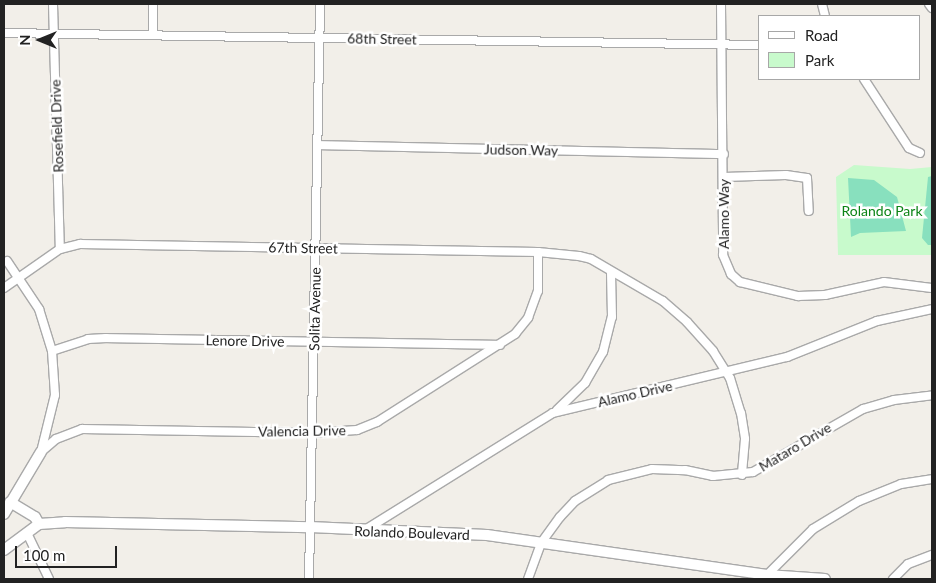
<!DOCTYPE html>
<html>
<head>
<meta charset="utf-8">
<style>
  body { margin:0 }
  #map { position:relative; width:936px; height:583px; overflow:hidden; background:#f2efe9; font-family:Lato,sans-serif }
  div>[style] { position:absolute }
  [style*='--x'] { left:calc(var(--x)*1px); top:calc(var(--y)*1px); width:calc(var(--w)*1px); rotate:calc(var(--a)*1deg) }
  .park>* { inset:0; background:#c8facc }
  .pitch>* { inset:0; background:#88e0be }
  .roads { filter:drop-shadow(1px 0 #a9a9a9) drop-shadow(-1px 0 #a9a9a9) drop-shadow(0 1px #a9a9a9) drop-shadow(0 -1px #a9a9a9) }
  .minor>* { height:8px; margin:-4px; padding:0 4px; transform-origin:4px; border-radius:4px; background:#fff }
  .tertiary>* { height:10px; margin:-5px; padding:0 5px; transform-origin:5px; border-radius:5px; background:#fff }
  span { translate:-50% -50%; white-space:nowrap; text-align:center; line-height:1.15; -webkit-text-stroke:5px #fff; paint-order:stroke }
  .street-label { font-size:14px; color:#222 }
  .park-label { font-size:14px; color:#0c8416 }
  .frame { position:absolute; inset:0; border:5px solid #222; pointer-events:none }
  .legend { position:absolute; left:758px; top:15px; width:162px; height:65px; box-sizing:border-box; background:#fff; border:1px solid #a7a7a7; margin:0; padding:6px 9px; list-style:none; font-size:15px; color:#222 }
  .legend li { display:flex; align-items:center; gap:10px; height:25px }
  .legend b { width:25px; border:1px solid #a7a7a7 }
  .north { position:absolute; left:15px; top:15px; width:50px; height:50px; -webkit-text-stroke:4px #fff; paint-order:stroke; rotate:270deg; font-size:14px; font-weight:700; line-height:20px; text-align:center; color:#222 }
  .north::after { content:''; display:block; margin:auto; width:18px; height:22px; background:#222; clip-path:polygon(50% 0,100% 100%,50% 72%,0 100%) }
  .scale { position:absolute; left:15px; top:546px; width:102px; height:22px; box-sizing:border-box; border:2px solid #222; border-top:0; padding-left:6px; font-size:15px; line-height:18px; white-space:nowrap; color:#222; -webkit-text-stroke:4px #fff; paint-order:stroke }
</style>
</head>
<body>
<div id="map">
  <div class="park">
    <div style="clip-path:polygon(854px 165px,910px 169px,932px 167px,932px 255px,838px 255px,836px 177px)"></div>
  </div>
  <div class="pitch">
    <div style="clip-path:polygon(932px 176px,932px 245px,928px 245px,922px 238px,928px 177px)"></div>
    <div style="clip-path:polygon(848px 178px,874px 180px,897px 197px,906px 231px,860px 233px,851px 237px)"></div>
  </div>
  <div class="roads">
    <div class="minor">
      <div style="--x:53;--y:4;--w:245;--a:88.4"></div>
      <div style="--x:153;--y:4;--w:31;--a:90"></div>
      <div style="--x:721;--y:4;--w:251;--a:89.5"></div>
      <div style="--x:723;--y:255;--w:21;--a:67"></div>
      <div style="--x:731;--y:274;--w:12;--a:42"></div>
      <div style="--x:740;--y:282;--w:60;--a:13.6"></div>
      <div style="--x:798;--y:296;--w:27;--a:-2"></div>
      <div style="--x:825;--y:295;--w:60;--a:-12.4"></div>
      <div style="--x:884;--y:282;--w:48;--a:7.1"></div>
      <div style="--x:822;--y:4;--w:12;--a:76"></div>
      <div style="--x:929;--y:4;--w:5;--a:53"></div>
      <div style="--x:4;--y:33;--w:756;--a:0.91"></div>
      <div style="--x:864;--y:79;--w:82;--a:56.9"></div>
      <div style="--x:909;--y:148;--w:12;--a:24"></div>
      <div style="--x:319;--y:145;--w:405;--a:1.3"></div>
      <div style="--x:724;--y:177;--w:62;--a:-1.8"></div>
      <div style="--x:786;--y:175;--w:21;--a:8"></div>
      <div style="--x:807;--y:178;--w:33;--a:87"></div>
      <div style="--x:7;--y:261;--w:58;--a:56.3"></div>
      <div style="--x:39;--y:309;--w:44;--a:72.8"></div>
      <div style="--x:52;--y:351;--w:44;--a:86.1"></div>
      <div style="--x:55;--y:395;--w:59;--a:103.8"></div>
      <div style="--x:4;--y:288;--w:68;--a:-34.9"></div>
      <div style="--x:60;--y:249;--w:21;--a:-14"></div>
      <div style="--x:80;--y:244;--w:458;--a:1"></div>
      <div style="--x:538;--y:252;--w:41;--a:5.6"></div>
      <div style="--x:579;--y:256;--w:12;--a:14"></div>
      <div style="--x:591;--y:259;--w:83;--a:30.3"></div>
      <div style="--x:663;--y:301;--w:32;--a:41"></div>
      <div style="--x:687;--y:322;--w:39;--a:48"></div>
      <div style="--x:713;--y:351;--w:32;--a:58"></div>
      <div style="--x:730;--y:378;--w:37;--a:73"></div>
      <div style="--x:741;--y:413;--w:26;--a:81"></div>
      <div style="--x:745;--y:439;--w:36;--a:95"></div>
      <div style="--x:52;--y:351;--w:38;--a:-18"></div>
      <div style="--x:88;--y:339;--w:18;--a:-3"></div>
      <div style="--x:106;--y:338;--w:394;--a:1"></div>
      <div style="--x:557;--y:410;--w:39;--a:-44"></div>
      <div style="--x:585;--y:383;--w:36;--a:-60"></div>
      <div style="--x:603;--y:352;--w:36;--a:-76"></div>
      <div style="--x:612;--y:317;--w:44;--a:-91.3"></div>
      <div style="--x:41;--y:452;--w:20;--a:-41"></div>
      <div style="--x:56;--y:439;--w:28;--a:-21"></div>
      <div style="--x:82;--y:429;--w:230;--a:1"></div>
      <div style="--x:312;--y:433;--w:45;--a:-3.8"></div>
      <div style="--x:357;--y:430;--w:22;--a:-22"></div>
      <div style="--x:377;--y:422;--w:164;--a:-32.5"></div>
      <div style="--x:515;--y:334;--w:21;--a:-51"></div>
      <div style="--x:528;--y:318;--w:29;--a:-70"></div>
      <div style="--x:538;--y:291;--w:39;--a:-90"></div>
      <div style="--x:365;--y:530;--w:221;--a:-31.9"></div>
      <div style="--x:553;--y:413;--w:241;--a:-13.5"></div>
      <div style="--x:787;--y:357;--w:97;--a:-21.8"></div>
      <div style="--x:877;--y:321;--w:56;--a:-12.3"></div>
      <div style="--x:27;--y:533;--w:51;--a:64.4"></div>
      <div style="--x:766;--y:576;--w:66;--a:-45"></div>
      <div style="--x:813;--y:529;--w:54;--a:-31.3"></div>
      <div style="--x:859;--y:501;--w:45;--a:-22"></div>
      <div style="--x:901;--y:484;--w:31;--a:-9"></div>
      <div style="--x:309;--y:579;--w:575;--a:-88.9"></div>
      <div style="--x:528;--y:579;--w:38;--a:-70"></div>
      <div style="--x:541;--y:543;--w:32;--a:-54"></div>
      <div style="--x:560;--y:517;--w:22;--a:-47"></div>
      <div style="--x:575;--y:501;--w:39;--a:-32"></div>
      <div style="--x:608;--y:480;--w:45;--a:-14"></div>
      <div style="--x:652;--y:469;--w:33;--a:2"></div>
      <div style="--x:685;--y:470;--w:29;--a:12"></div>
      <div style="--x:713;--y:476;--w:40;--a:-5.7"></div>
      <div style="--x:753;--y:472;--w:127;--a:-29.8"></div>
      <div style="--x:863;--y:409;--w:32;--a:-16"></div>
      <div style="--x:894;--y:400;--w:38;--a:-7"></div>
      <div style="--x:893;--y:579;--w:21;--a:-45"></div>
      <div style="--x:908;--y:564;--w:26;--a:-21"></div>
    </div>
    <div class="tertiary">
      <div style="--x:10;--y:502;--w:29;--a:31"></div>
      <div style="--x:35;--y:517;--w:8;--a:60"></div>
      <div style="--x:4;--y:514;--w:72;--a:-59.2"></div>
      <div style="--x:4;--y:550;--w:44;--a:-36.6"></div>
      <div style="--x:39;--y:524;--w:26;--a:-4"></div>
      <div style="--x:65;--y:522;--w:245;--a:1.2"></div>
      <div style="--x:310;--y:527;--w:177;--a:2.6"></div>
      <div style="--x:487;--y:535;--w:283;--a:8.1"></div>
      <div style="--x:767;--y:575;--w:58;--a:3.9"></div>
    </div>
  </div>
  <div class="street-label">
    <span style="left:382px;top:39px;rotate:1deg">68th Street</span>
    <span style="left:57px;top:126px;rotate:-92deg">Rosefield Drive</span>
    <span style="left:521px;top:150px;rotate:1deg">Judson Way</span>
    <span style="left:724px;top:214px;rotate:-90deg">Alamo Way</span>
    <span style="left:303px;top:248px;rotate:1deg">67th Street</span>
    <span style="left:315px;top:309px;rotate:-89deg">Solita Avenue</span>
    <span style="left:245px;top:341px;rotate:1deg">Lenore Drive</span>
    <span style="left:635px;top:394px;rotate:-13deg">Alamo Drive</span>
    <span style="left:302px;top:431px;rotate:-1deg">Valencia Drive</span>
    <span style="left:795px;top:447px;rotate:-31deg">Mataro Drive</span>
    <span style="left:412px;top:533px;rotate:2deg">Rolando Boulevard</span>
  </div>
  <div class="park-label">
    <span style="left:882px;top:211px">Rolando Park</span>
  </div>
  <div class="frame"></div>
  <ul class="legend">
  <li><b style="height:6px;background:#fff"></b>Road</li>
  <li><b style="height:14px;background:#c8facc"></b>Park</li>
  </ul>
  <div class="north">N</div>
  <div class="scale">100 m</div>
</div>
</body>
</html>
